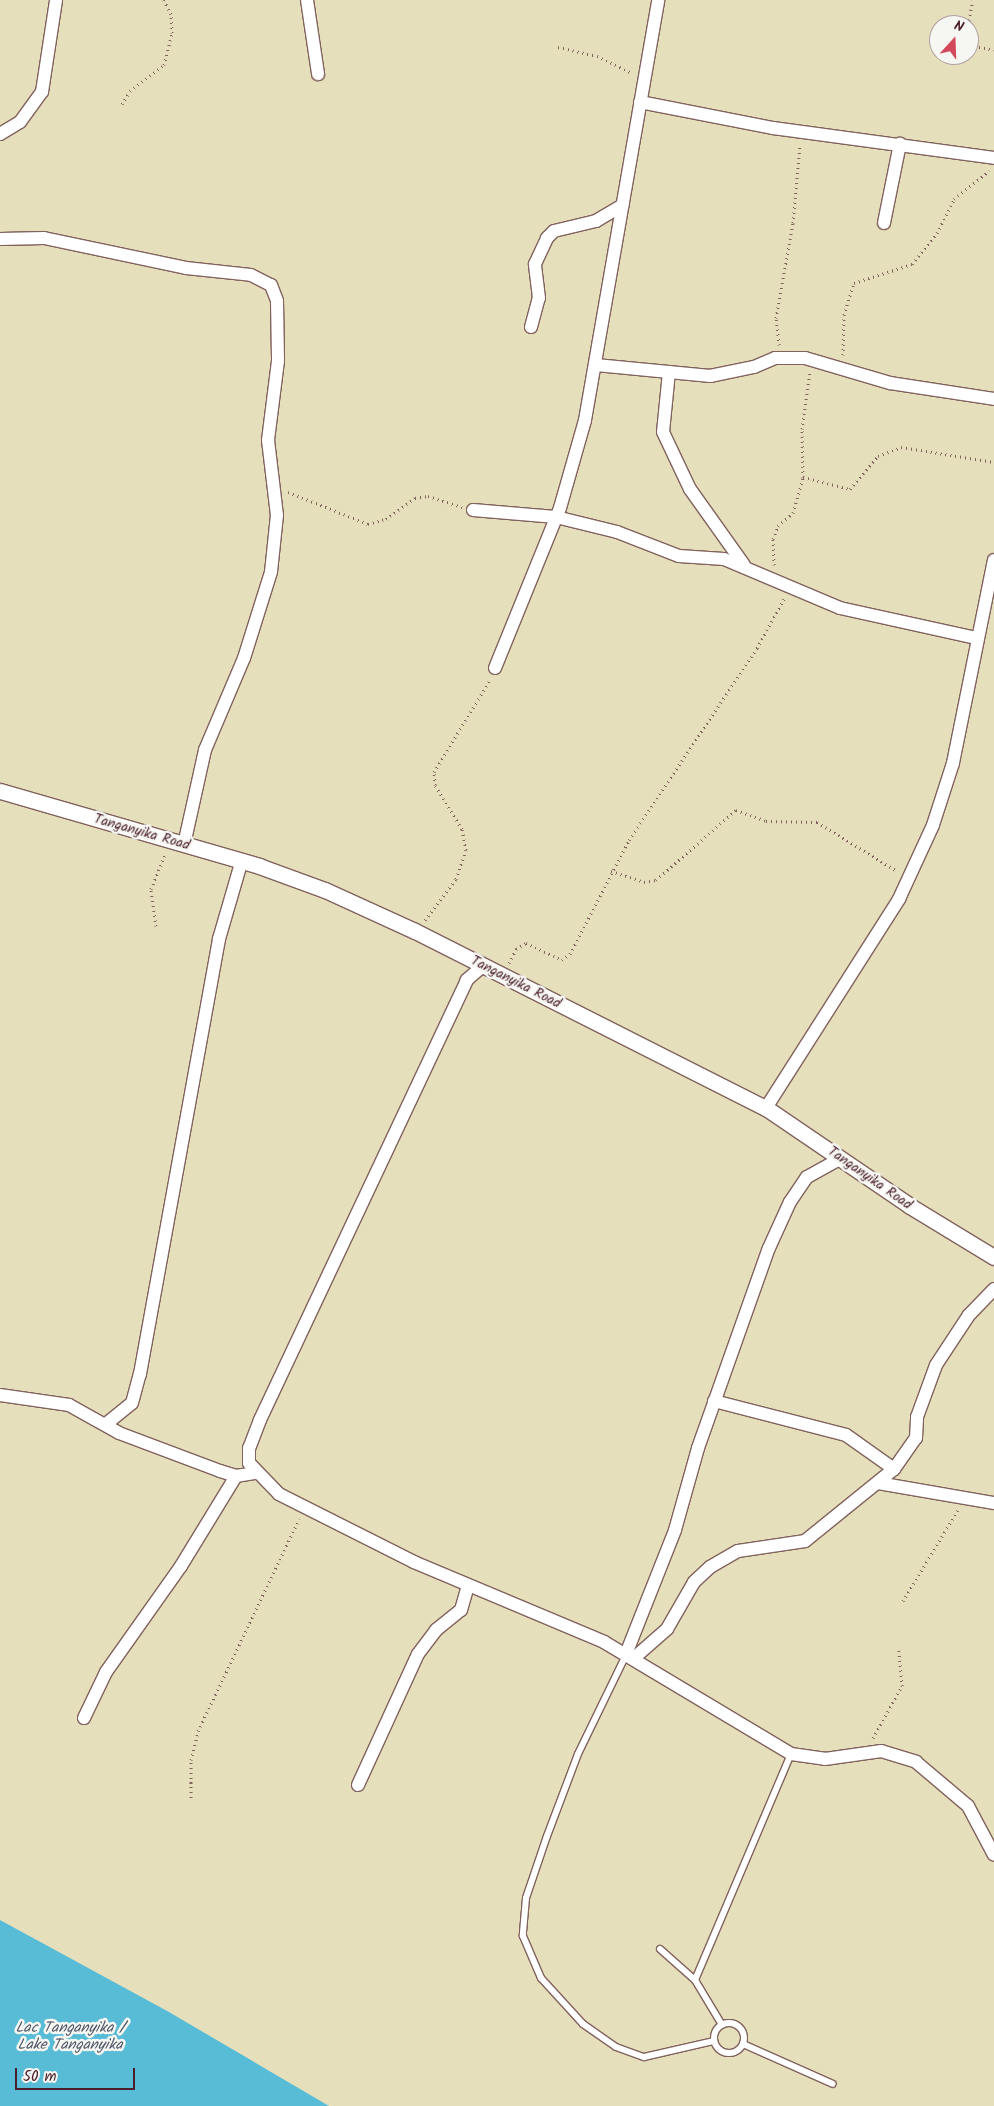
<!DOCTYPE html>
<html>
<head>
<meta charset="utf-8">
<style>
  body { margin:0 }
  #map { position:relative; width:994px; height:2106px; overflow:hidden; background:#e6dfbb; font-family:Kalam,sans-serif }
  div>[style] { position:absolute }
  [style*='--x'] { left:calc(var(--x)*1px); top:calc(var(--y)*1px); width:calc(var(--w)*1px); rotate:calc(var(--a)*1deg) }
  .water>* { inset:0; background:#59bcd7 }
  .path>* { height:3px; margin-top:-1.5px; transform-origin:0; background:repeating-linear-gradient(90deg,#81625d 0 1px,transparent 0 5px) }
  .roads { filter:drop-shadow(1px 0 #81625d) drop-shadow(-1px 0 #81625d) drop-shadow(0 1px #81625d) drop-shadow(0 -1px #81625d) }
  .service>* { height:6px; margin:-3px; padding:0 3px; transform-origin:3px; border-radius:3px; background:#fff }
  .service>.ring { margin:-3px; padding:0; box-sizing:content-box; background:none; border:6px solid #fff; border-radius:50% }
  .minor>* { height:12px; margin:-6px; padding:0 6px; transform-origin:6px; border-radius:6px; background:#fff }
  .tertiary>* { height:15px; margin:-7.5px; padding:0 7.5px; transform-origin:7.5px; border-radius:7.5px; background:#fff }
  span { translate:-50% -50%; white-space:nowrap; text-align:center; line-height:1.15; -webkit-text-stroke:5px #f6f6f2; paint-order:stroke }
  .street-label { font-size:14px; color:#4a1f2b }
  .water-label { font-size:15px; color:#4f5667; font-style:italic }
  .north { position:absolute; left:929px; top:15px; width:50px; height:50px; box-sizing:border-box; background:#f6f6f2; border:1px solid #b1a0a2; border-radius:50%; rotate:20deg; font-size:14px; font-weight:700; line-height:20px; text-align:center; color:#4a1f2b }
  .north::after { content:''; display:block; margin:auto; width:18px; height:22px; background:#d1495b; clip-path:polygon(50% 0,100% 100%,50% 72%,0 100%) }
  .scale { position:absolute; left:15px; top:2068px; width:120px; height:22px; box-sizing:border-box; border:2px solid #4a1f2b; border-top:0; padding-left:6px; font-size:15px; line-height:18px; white-space:nowrap; color:#4a1f2b; -webkit-text-stroke:4px #f6f6f2; paint-order:stroke }
</style>
</head>
<body>
<div id="map">
  <div class="water">
    <div style="clip-path:polygon(0 1920px,169px 2012px,329px 2106px,0 2106px)"></div>
  </div>
  <div class="path">
    <div style="--x:968;--y:25;--w:25;--a:-79"></div>
    <div style="--x:969;--y:45;--w:25;--a:11"></div>
    <div style="--x:558;--y:47;--w:40;--a:13"></div>
    <div style="--x:597;--y:56;--w:39;--a:26"></div>
    <div style="--x:122;--y:104;--w:15;--a:-58"></div>
    <div style="--x:130;--y:91;--w:43;--a:-37.4"></div>
    <div style="--x:164;--y:65;--w:33;--a:-76"></div>
    <div style="--x:172;--y:33;--w:19;--a:-93"></div>
    <div style="--x:171;--y:14;--w:16;--a:-117"></div>
    <div style="--x:779;--y:345;--w:27;--a:-96"></div>
    <div style="--x:776;--y:318;--w:97;--a:-79.9"></div>
    <div style="--x:793;--y:223;--w:79;--a:-84.9"></div>
    <div style="--x:843;--y:355;--w:40;--a:-88.6"></div>
    <div style="--x:844;--y:315;--w:34;--a:-73"></div>
    <div style="--x:854;--y:283;--w:61;--a:-18.1"></div>
    <div style="--x:912;--y:264;--w:40;--a:-51"></div>
    <div style="--x:937;--y:233;--w:38;--a:-63"></div>
    <div style="--x:954;--y:199;--w:45;--a:-38.7"></div>
    <div style="--x:803;--y:477;--w:49;--a:14.3"></div>
    <div style="--x:850;--y:489;--w:43;--a:-49.7"></div>
    <div style="--x:878;--y:456;--w:25;--a:-21"></div>
    <div style="--x:901;--y:447;--w:94;--a:9.2"></div>
    <div style="--x:288;--y:492;--w:86;--a:21.8"></div>
    <div style="--x:368;--y:524;--w:19;--a:-16"></div>
    <div style="--x:386;--y:519;--w:36;--a:-36"></div>
    <div style="--x:415;--y:498;--w:13;--a:-9"></div>
    <div style="--x:428;--y:496;--w:36;--a:18"></div>
    <div style="--x:774;--y:565;--w:26;--a:-92"></div>
    <div style="--x:773;--y:539;--w:14;--a:-69"></div>
    <div style="--x:778;--y:526;--w:20;--a:-41"></div>
    <div style="--x:793;--y:513;--w:37;--a:-74"></div>
    <div style="--x:803;--y:477;--w:48;--a:-91.2"></div>
    <div style="--x:802;--y:429;--w:59;--a:-82.1"></div>
    <div style="--x:611;--y:871;--w:35;--a:18"></div>
    <div style="--x:644;--y:882;--w:12;--a:-9"></div>
    <div style="--x:656;--y:880;--w:106;--a:-41.2"></div>
    <div style="--x:736;--y:810;--w:32;--a:20"></div>
    <div style="--x:766;--y:821;--w:51;--a:1.1"></div>
    <div style="--x:817;--y:822;--w:94;--a:31.5"></div>
    <div style="--x:425;--y:920;--w:51;--a:-52.9"></div>
    <div style="--x:456;--y:879;--w:31;--a:-71"></div>
    <div style="--x:466;--y:850;--w:21;--a:-101"></div>
    <div style="--x:462;--y:829;--w:52;--a:-121.5"></div>
    <div style="--x:435;--y:785;--w:13;--a:-94"></div>
    <div style="--x:434;--y:772;--w:108;--a:-58.7"></div>
    <div style="--x:156;--y:926;--w:37;--a:-98"></div>
    <div style="--x:151;--y:889;--w:38;--a:-68"></div>
    <div style="--x:509;--y:963;--w:16;--a:-63"></div>
    <div style="--x:516;--y:949;--w:12;--a:-31"></div>
    <div style="--x:526;--y:943;--w:40;--a:25"></div>
    <div style="--x:562;--y:960;--w:10;--a:-37"></div>
    <div style="--x:570;--y:954;--w:128;--a:-62.6"></div>
    <div style="--x:629;--y:840;--w:231;--a:-56.3"></div>
    <div style="--x:757;--y:648;--w:56;--a:-61.1"></div>
    <div style="--x:903;--y:1601;--w:106;--a:-58.9"></div>
    <div style="--x:873;--y:1738;--w:60;--a:-60.9"></div>
    <div style="--x:902;--y:1686;--w:38;--a:-95"></div>
    <div style="--x:191;--y:1798;--w:38;--a:-90"></div>
    <div style="--x:191;--y:1760;--w:30;--a:-76"></div>
    <div style="--x:198;--y:1731;--w:235;--a:-64.5"></div>
  </div>
  <div class="roads">
    <div class="service">
      <div style="--x:626;--y:1655;--w:110;--a:115.9"></div>
      <div style="--x:578;--y:1754;--w:88;--a:110.7"></div>
      <div style="--x:547;--y:1836;--w:65;--a:108.7"></div>
      <div style="--x:526;--y:1898;--w:38;--a:95"></div>
      <div style="--x:523;--y:1936;--w:46;--a:66.8"></div>
      <div style="--x:541;--y:1978;--w:62;--a:47.6"></div>
      <div style="--x:583;--y:2024;--w:40;--a:34.9"></div>
      <div style="--x:616;--y:2047;--w:30;--a:20"></div>
      <div style="--x:644;--y:2057;--w:72;--a:-12.9"></div>
      <div style="--x:660;--y:1949;--w:47;--a:41.5"></div>
      <div style="--x:695;--y:1980;--w:52;--a:59"></div>
      <div style="--x:695;--y:1980;--w:246;--a:-67"></div>
      <div class="ring" style="left:714px;top:2023px;width:24px;height:24px"></div>
      <div style="--x:743;--y:2044;--w:98;--a:24"></div>
    </div>
    <div class="minor">
      <div style="--x:307;--y:0;--w:75;--a:81.5"></div>
      <div style="--x:640;--y:102;--w:136;--a:11.1"></div>
      <div style="--x:773;--y:128;--w:223;--a:7.7"></div>
      <div style="--x:0;--y:134;--w:23;--a:-31"></div>
      <div style="--x:20;--y:122;--w:37;--a:-54"></div>
      <div style="--x:42;--y:92;--w:93;--a:-81.3"></div>
      <div style="--x:884;--y:223;--w:81;--a:-78.6"></div>
      <div style="--x:0;--y:239;--w:44;--a:-1.3"></div>
      <div style="--x:44;--y:238;--w:145;--a:11.9"></div>
      <div style="--x:186;--y:268;--w:65;--a:6.1"></div>
      <div style="--x:251;--y:275;--w:22;--a:27"></div>
      <div style="--x:271;--y:285;--w:17;--a:69"></div>
      <div style="--x:277;--y:301;--w:60;--a:89"></div>
      <div style="--x:278;--y:361;--w:80;--a:97.2"></div>
      <div style="--x:268;--y:440;--w:76;--a:83.2"></div>
      <div style="--x:277;--y:515;--w:57;--a:96"></div>
      <div style="--x:271;--y:572;--w:90;--a:107.4"></div>
      <div style="--x:244;--y:658;--w:100;--a:113"></div>
      <div style="--x:205;--y:750;--w:97;--a:102.5"></div>
      <div style="--x:531;--y:327;--w:30;--a:-75"></div>
      <div style="--x:539;--y:298;--w:34;--a:-97"></div>
      <div style="--x:535;--y:264;--w:29;--a:-65"></div>
      <div style="--x:547;--y:238;--w:10;--a:-45"></div>
      <div style="--x:554;--y:231;--w:43;--a:-13.4"></div>
      <div style="--x:596;--y:221;--w:31;--a:-31"></div>
      <div style="--x:596;--y:365;--w:115;--a:5.5"></div>
      <div style="--x:710;--y:376;--w:45;--a:-11.6"></div>
      <div style="--x:754;--y:367;--w:23;--a:-23"></div>
      <div style="--x:775;--y:358;--w:30;--a:0"></div>
      <div style="--x:805;--y:358;--w:89;--a:16.4"></div>
      <div style="--x:890;--y:383;--w:105;--a:8.7"></div>
      <div style="--x:669;--y:372;--w:60;--a:95.7"></div>
      <div style="--x:663;--y:432;--w:63;--a:64.7"></div>
      <div style="--x:690;--y:489;--w:93;--a:54.6"></div>
      <div style="--x:473;--y:510;--w:83;--a:4.8"></div>
      <div style="--x:556;--y:517;--w:63;--a:13.8"></div>
      <div style="--x:617;--y:532;--w:66;--a:21.2"></div>
      <div style="--x:679;--y:556;--w:45;--a:3.8"></div>
      <div style="--x:724;--y:559;--w:126;--a:22.9"></div>
      <div style="--x:840;--y:608;--w:140;--a:12.4"></div>
      <div style="--x:495;--y:668;--w:173;--a:-67.9"></div>
      <div style="--x:560;--y:508;--w:91;--a:-74.1"></div>
      <div style="--x:585;--y:420;--w:426;--a:-80.1"></div>
      <div style="--x:484;--y:965;--w:23;--a:139"></div>
      <div style="--x:467;--y:980;--w:486;--a:115.2"></div>
      <div style="--x:260;--y:1420;--w:30;--a:111"></div>
      <div style="--x:249;--y:1448;--w:15;--a:90"></div>
      <div style="--x:249;--y:1463;--w:43;--a:45.9"></div>
      <div style="--x:279;--y:1494;--w:151;--a:26.7"></div>
      <div style="--x:414;--y:1562;--w:206;--a:22.8"></div>
      <div style="--x:604;--y:1642;--w:218;--a:30.9"></div>
      <div style="--x:791;--y:1754;--w:34;--a:8"></div>
      <div style="--x:825;--y:1759;--w:57;--a:-8.1"></div>
      <div style="--x:881;--y:1751;--w:37;--a:17"></div>
      <div style="--x:916;--y:1762;--w:68;--a:40.2"></div>
      <div style="--x:968;--y:1806;--w:55;--a:62"></div>
      <div style="--x:766;--y:1108;--w:248;--a:-57.5"></div>
      <div style="--x:899;--y:899;--w:81;--a:-65.3"></div>
      <div style="--x:933;--y:825;--w:65;--a:-72.1"></div>
      <div style="--x:953;--y:763;--w:207;--a:-78.6"></div>
      <div style="--x:0;--y:1395;--w:70;--a:8.2"></div>
      <div style="--x:69;--y:1405;--w:57;--a:29.2"></div>
      <div style="--x:119;--y:1433;--w:108;--a:20.6"></div>
      <div style="--x:220;--y:1471;--w:17;--a:17"></div>
      <div style="--x:236;--y:1476;--w:20;--a:-9"></div>
      <div style="--x:714;--y:1401;--w:136;--a:14.4"></div>
      <div style="--x:846;--y:1435;--w:59;--a:35.3"></div>
      <div style="--x:106;--y:1424;--w:33;--a:-39"></div>
      <div style="--x:132;--y:1403;--w:30;--a:-75"></div>
      <div style="--x:140;--y:1374;--w:442;--a:-79.7"></div>
      <div style="--x:219;--y:939;--w:82;--a:-73.8"></div>
      <div style="--x:878;--y:1483;--w:118;--a:9.8"></div>
      <div style="--x:626;--y:1654;--w:133;--a:-68.4"></div>
      <div style="--x:675;--y:1530;--w:85;--a:-74.3"></div>
      <div style="--x:698;--y:1448;--w:212;--a:-70.5"></div>
      <div style="--x:769;--y:1248;--w:51;--a:-65.5"></div>
      <div style="--x:790;--y:1202;--w:30;--a:-56"></div>
      <div style="--x:807;--y:1177;--w:39;--a:-29"></div>
      <div style="--x:634;--y:1658;--w:44;--a:-41.3"></div>
      <div style="--x:667;--y:1629;--w:54;--a:-60.1"></div>
      <div style="--x:694;--y:1582;--w:22;--a:-43"></div>
      <div style="--x:710;--y:1567;--w:32;--a:-30"></div>
      <div style="--x:738;--y:1551;--w:68;--a:-8.5"></div>
      <div style="--x:805;--y:1541;--w:114;--a:-39"></div>
      <div style="--x:894;--y:1469;--w:38;--a:-55"></div>
      <div style="--x:916;--y:1438;--w:21;--a:-87"></div>
      <div style="--x:917;--y:1417;--w:55;--a:-69.9"></div>
      <div style="--x:936;--y:1365;--w:60;--a:-56.6"></div>
      <div style="--x:969;--y:1315;--w:36;--a:-46"></div>
      <div style="--x:84;--y:1718;--w:51;--a:-64.4"></div>
      <div style="--x:106;--y:1672;--w:130;--a:-54.7"></div>
      <div style="--x:181;--y:1566;--w:105;--a:-58.6"></div>
      <div style="--x:358;--y:1785;--w:144;--a:-65.4"></div>
      <div style="--x:418;--y:1654;--w:30;--a:-53"></div>
      <div style="--x:436;--y:1630;--w:32;--a:-39"></div>
      <div style="--x:461;--y:1610;--w:26;--a:-74"></div>
    </div>
    <div class="tertiary">
      <div style="--x:0;--y:791;--w:270;--a:16.1"></div>
      <div style="--x:259;--y:866;--w:70;--a:20"></div>
      <div style="--x:325;--y:890;--w:99;--a:24.5"></div>
      <div style="--x:415;--y:931;--w:393;--a:26.8"></div>
      <div style="--x:766;--y:1108;--w:174;--a:34.2"></div>
      <div style="--x:910;--y:1206;--w:98;--a:31.3"></div>
    </div>
  </div>
  <div class="street-label">
    <span style="left:142px;top:832px;rotate:16deg">Tanganyika Road</span>
    <span style="left:516px;top:982px;rotate:27deg">Tanganyika Road</span>
    <span style="left:870px;top:1178px;rotate:35deg">Tanganyika Road</span>
  </div>
  <div class="water-label">
    <span style="left:70px;top:2037px">Lac Tanganyika /<br>Lake Tanganyika</span>
  </div>
  <div class="north">N</div>
  <div class="scale">50 m</div>
</div>
</body>
</html>
